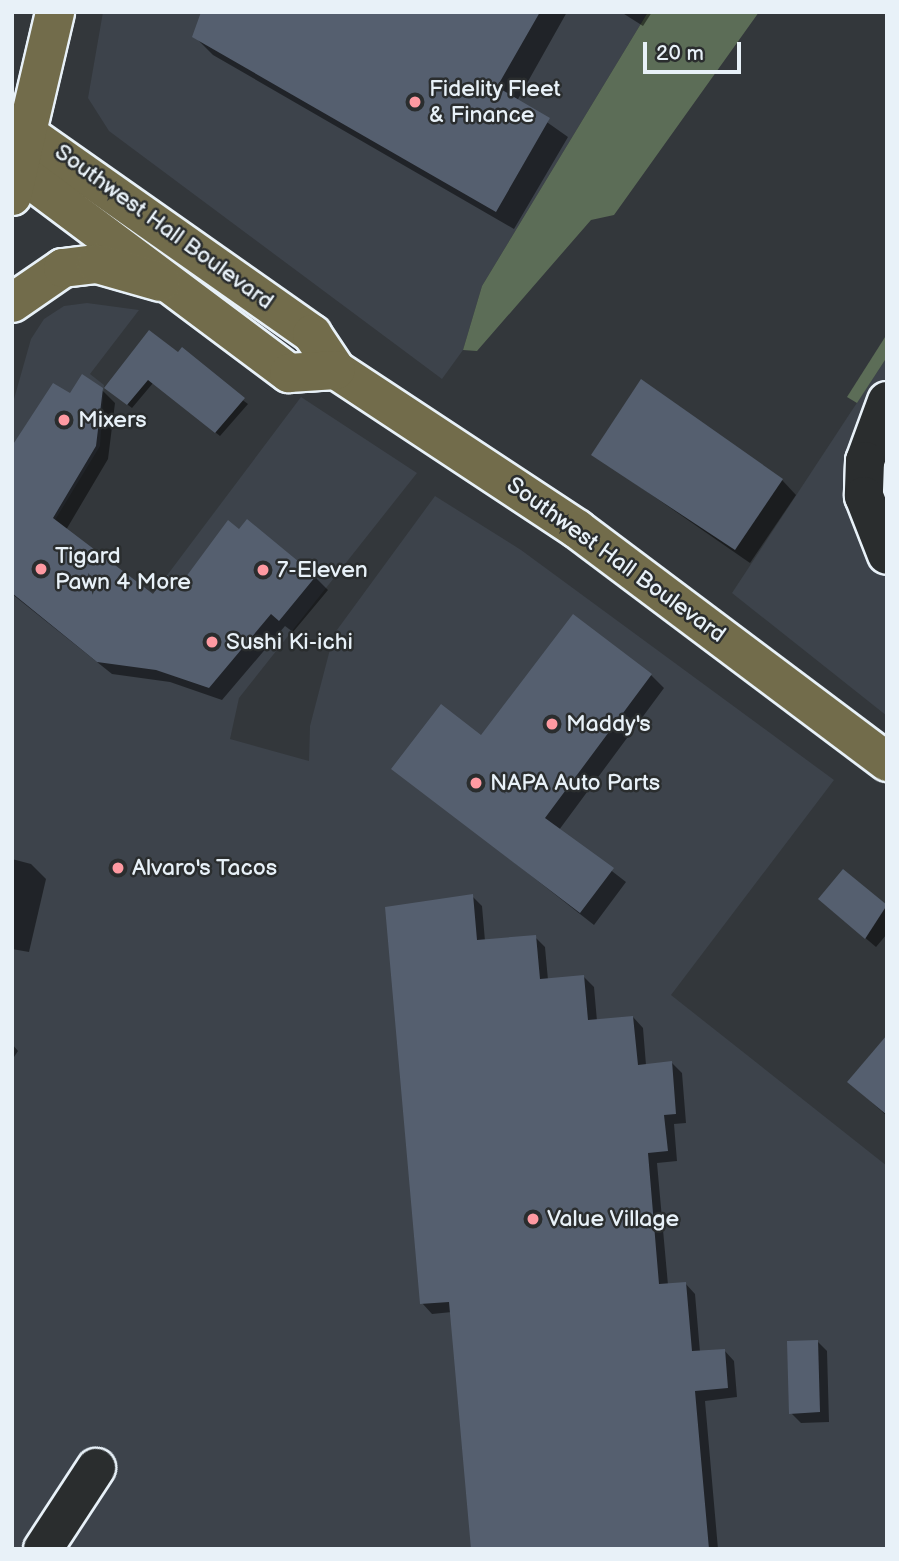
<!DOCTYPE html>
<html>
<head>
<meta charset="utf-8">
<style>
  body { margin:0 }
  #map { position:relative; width:899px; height:1561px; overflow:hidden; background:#33373b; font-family:"Balsamiq Sans",sans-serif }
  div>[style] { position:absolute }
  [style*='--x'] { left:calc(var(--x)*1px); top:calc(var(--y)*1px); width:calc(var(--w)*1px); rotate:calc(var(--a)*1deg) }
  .built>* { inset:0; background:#3d434b }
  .green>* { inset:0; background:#5c6d57 }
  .shadow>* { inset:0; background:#0007 }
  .building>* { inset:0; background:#555f6f }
  .roads { filter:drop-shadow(2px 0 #e8f1f8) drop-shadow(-2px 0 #e8f1f8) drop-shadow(0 2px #e8f1f8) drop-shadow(0 -2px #e8f1f8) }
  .minor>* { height:38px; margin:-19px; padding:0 19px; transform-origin:19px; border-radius:19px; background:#2a2d2e }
  .major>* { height:38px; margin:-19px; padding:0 19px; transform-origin:19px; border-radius:19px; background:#726c4b }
  .highway>* { height:38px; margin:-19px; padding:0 19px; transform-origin:19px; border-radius:19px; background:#726c4b }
  .dots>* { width:19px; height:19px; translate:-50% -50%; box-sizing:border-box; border:4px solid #2a2d2e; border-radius:50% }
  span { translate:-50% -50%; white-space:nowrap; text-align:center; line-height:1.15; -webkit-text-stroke:5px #2a2d2e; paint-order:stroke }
  .poi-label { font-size:23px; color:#e8f1f8 }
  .left { translate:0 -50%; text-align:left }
  .street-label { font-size:23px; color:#e8f1f8 }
  .frame { position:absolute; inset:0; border:14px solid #e8f1f8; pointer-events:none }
  .scale { position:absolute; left:643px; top:42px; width:98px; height:32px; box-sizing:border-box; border:4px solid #e8f1f8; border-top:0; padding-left:9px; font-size:21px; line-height:24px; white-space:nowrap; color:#e8f1f8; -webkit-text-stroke:5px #2a2d2e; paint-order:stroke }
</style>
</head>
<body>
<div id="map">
  <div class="built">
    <div style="clip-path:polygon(103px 12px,648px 12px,482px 286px,463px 350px,442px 379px,109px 131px,88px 98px)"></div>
    <div style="clip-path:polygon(87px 303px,139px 310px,90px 374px,104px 385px,100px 446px,55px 520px,153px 594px,301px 397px,417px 473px,239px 698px,230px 739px,309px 761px,310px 726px,334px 634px,435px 496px,521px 550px,834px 780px,671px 995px,887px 1166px,887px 1549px,12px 1549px,12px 406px,31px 339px,44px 319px,64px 306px)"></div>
    <div style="clip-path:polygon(887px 357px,887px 716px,732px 593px)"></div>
  </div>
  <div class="green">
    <div style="clip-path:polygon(648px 12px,759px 12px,614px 215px,591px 220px,477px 351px,463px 350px,482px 286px)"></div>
    <div style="clip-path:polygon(887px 334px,887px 357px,857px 403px,847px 397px)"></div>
  </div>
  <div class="shadow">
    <div style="clip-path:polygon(203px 12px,567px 12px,517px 101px,568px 137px,514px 229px,213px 55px,194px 36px)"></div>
    <div style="clip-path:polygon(621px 12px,652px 12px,643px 26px)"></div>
    <div style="clip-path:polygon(150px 332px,248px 404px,220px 436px,153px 383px,132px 408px,111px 392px)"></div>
    <div style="clip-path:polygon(102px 390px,115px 403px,108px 459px,66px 530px,154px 596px,180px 587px,315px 577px,328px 590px,293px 632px,285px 626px,222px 700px,170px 682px,112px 674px,12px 594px,12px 450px,70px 396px)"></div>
    <div style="clip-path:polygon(594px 455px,782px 480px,796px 495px,750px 563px)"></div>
    <div style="clip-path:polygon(651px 675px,664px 688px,559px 830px,626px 882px,594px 925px,394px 768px)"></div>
    <div style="clip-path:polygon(12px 859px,31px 864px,46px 879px,29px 952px,12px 949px)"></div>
    <div style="clip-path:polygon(843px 871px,887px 908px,887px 934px,876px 947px,830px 908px)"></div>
    <div style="clip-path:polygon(472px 896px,482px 906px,485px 941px,535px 937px,545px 947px,548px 980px,584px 977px,594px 987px,597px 1021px,633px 1017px,643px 1028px,646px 1065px,672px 1063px,682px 1073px,686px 1123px,674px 1124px,677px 1161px,657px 1163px,668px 1285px,685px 1283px,695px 1294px,700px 1352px,724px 1350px,734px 1361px,737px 1397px,705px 1401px,718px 1549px,472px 1549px,452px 1312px,432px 1314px,422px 1303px)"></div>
    <div style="clip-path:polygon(12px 1044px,18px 1051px,12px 1060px)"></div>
    <div style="clip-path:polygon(887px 1061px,887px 1116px,849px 1082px)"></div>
    <div style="clip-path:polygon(817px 1341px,827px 1351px,829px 1422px,801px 1423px,791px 1413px)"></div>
  </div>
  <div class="building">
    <div style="clip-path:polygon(201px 12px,540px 12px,497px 87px,550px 118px,496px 212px,192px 37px)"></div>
    <div style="clip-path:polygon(149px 330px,178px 352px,182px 347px,245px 398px,215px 433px,148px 380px,127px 405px,104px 388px)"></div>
    <div style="clip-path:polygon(82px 374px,103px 388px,96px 446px,53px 518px,153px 594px,167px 575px,180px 585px,228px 520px,239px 529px,247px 519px,316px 576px,279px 621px,271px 614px,209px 688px,156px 670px,97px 662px,12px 593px,12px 446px,53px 383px,70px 393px)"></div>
    <div style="clip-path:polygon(641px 379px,783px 479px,735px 550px,591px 455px)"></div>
    <div style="clip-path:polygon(573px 614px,652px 674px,545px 818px,614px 868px,580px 913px,391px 769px,441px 704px,481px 735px)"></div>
    <div style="clip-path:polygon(843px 869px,887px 905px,865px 939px,818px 899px)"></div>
    <div style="clip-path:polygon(473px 894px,477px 940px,536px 935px,540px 979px,584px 975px,588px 1020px,633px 1016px,638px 1065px,672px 1061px,676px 1114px,664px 1115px,668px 1151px,648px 1153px,659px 1284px,686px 1282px,692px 1351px,725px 1349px,728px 1388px,695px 1391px,709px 1549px,471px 1549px,449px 1302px,420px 1304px,385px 907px)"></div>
    <div style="clip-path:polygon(887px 1035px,887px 1115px,847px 1082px)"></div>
    <div style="clip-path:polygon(818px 1340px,820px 1412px,789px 1414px,787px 1341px)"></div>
  </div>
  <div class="roads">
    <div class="minor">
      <div style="--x:887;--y:401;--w:64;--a:110.1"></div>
      <div style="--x:865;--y:461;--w:35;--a:92"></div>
      <div style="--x:864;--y:496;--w:63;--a:68.7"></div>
      <div style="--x:43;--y:1549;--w:97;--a:-56.8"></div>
    </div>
    <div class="major">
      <div style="--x:12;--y:123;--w:367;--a:35.1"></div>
      <div style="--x:312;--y:334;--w:43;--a:56.3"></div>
      <div style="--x:336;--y:370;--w:289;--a:33.4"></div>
      <div style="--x:577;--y:529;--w:388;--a:36.9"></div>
      <div style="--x:12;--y:166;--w:346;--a:36.8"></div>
      <div style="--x:289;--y:373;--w:47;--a:-3.7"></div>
    </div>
    <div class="highway">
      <div style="--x:12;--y:196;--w:189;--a:-76.8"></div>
      <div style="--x:12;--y:303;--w:62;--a:-34.5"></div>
      <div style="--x:63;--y:268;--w:34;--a:-7"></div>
      <div style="--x:97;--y:264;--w:66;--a:15.9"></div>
    </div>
  </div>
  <div class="dots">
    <div style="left:415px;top:102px;background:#ff9aa2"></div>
    <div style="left:64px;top:420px;background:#ff9aa2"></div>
    <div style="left:41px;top:569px;background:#ff9aa2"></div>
    <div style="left:263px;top:570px;background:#ff9aa2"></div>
    <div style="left:212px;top:642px;background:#ff9aa2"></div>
    <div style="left:552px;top:724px;background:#ff9aa2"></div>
    <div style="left:476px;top:783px;background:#ff9aa2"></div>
    <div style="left:118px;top:868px;background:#ff9aa2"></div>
    <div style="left:533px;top:1219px;background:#ff9aa2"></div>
  </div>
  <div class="poi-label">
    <span class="left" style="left:429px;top:102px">Fidelity Fleet<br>&amp; Finance</span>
    <span class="left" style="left:78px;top:420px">Mixers</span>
    <span class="left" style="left:55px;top:569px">Tigard<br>Pawn 4 More</span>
    <span class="left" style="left:277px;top:570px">7-Eleven</span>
    <span class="left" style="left:226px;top:642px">Sushi Ki-ichi</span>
    <span class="left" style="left:566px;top:724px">Maddy's</span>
    <span class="left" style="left:490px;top:783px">NAPA Auto Parts</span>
    <span class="left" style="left:132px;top:868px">Alvaro's Tacos</span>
    <span class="left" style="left:547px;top:1219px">Value Village</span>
  </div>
  <div class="street-label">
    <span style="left:164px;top:227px;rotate:36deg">Southwest Hall Boulevard</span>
    <span style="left:616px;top:560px;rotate:36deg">Southwest Hall Boulevard</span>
  </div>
  <div class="frame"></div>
  <div class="scale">20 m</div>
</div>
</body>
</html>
